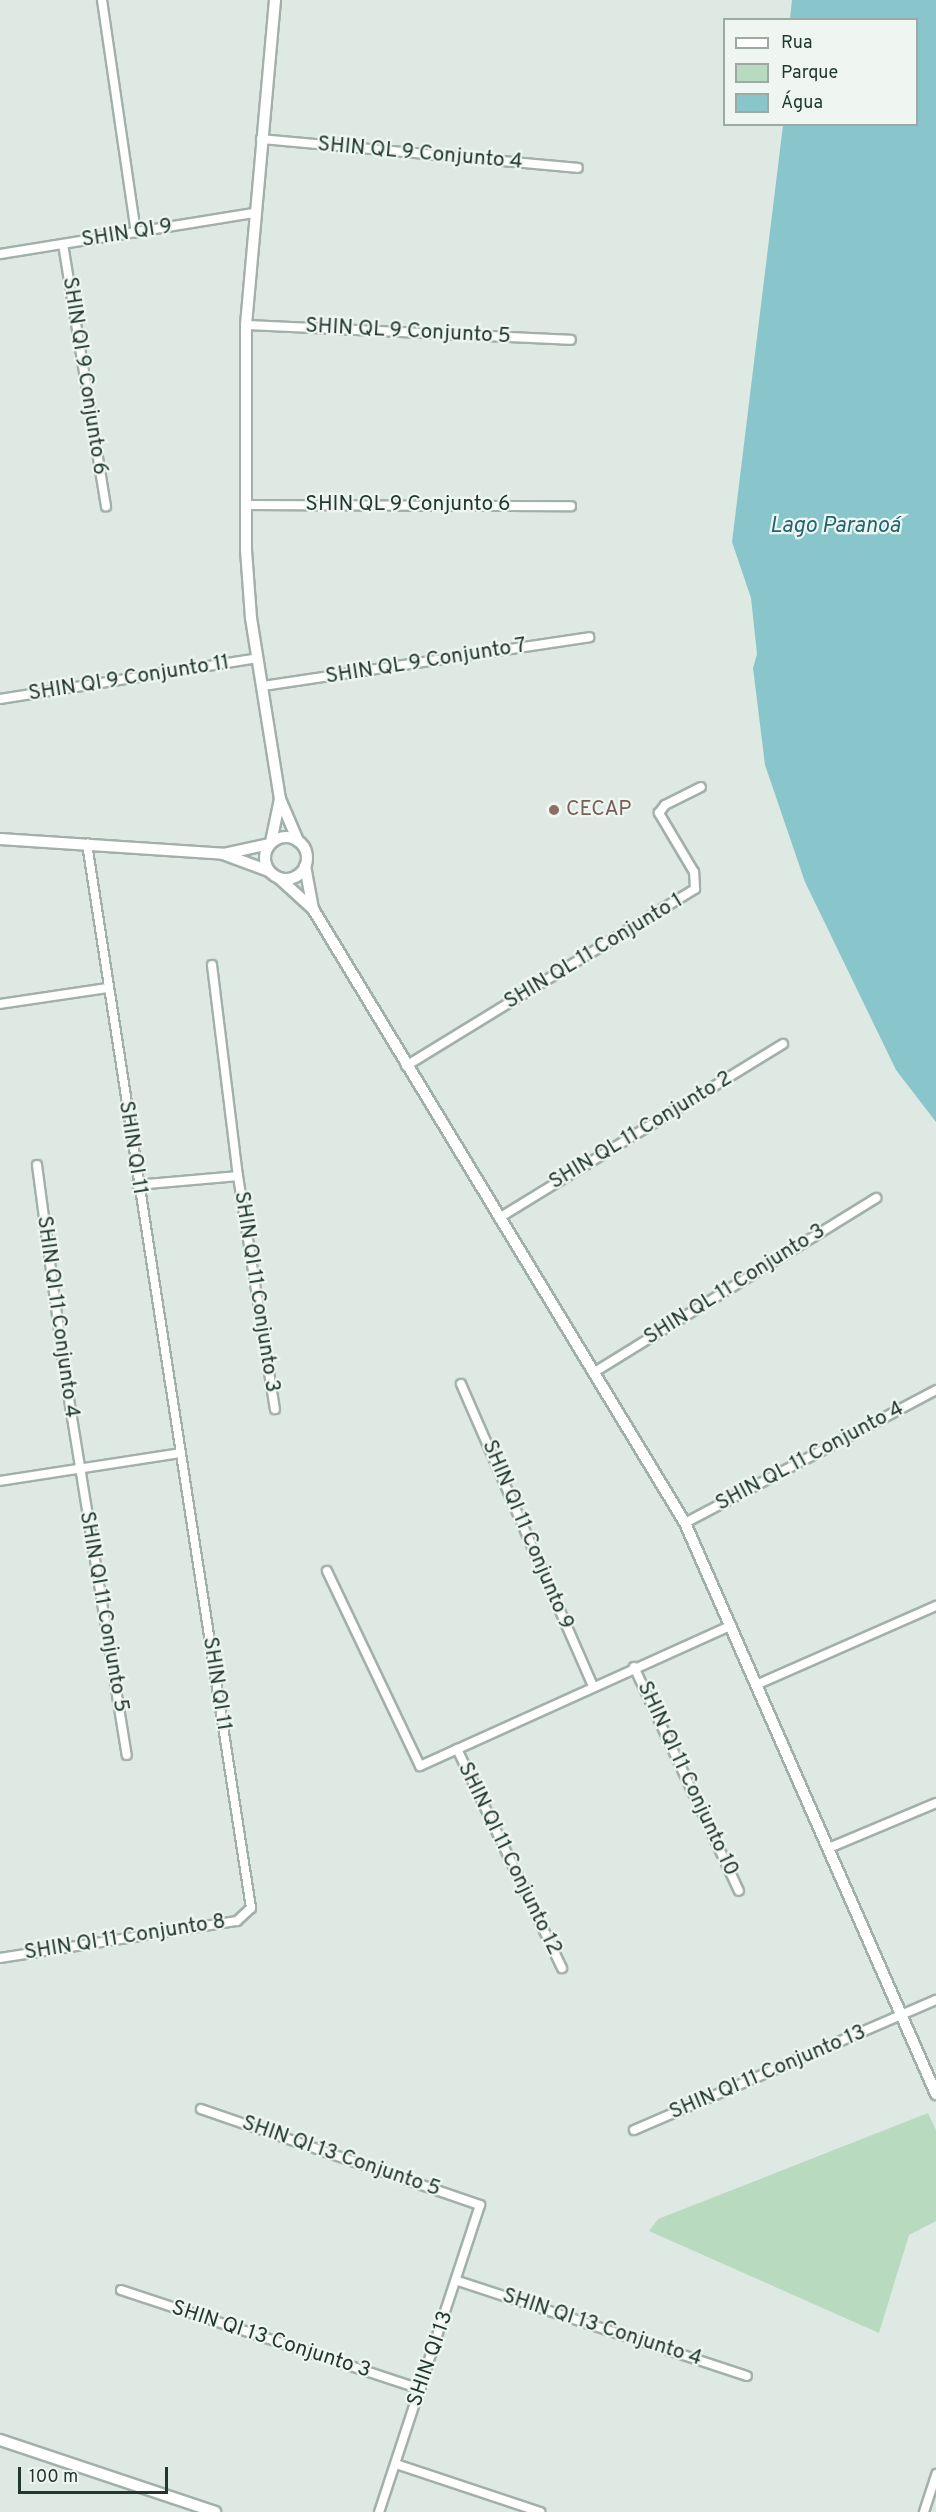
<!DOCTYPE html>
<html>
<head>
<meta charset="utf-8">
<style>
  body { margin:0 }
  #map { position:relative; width:936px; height:2512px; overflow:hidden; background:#dfe9e4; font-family:Overpass,sans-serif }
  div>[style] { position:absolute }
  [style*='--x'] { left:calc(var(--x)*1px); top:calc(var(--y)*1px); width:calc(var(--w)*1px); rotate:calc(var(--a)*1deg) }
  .green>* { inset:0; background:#b8dabf }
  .water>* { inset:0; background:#89c6cc }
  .roads { filter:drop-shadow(2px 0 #a2b0aa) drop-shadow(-2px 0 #a2b0aa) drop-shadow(0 2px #a2b0aa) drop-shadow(0 -2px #a2b0aa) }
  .street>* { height:8px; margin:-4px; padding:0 4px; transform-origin:4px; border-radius:4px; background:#fff }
  .secondary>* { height:10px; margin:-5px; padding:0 5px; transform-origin:5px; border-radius:5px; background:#fff }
  .secondary>.ring { margin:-5px; padding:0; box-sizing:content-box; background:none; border:10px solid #fff; border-radius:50% }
  .dots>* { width:16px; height:16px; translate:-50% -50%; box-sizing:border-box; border:3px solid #eff6f2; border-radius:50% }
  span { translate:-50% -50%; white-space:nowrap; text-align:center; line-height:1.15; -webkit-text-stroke:4.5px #eff6f2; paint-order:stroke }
  .street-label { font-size:21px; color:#213830 }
  .education-label { font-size:21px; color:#785e54 }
  .left { translate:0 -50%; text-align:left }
  .water-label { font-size:22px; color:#1f6770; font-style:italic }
  .legend { position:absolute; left:723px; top:18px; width:195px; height:108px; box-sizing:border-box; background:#eff6f2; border:2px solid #9daaa4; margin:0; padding:8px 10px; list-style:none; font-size:18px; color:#213830 }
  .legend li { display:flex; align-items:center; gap:12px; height:30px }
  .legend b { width:30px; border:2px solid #9daaa4 }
  .scale { position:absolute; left:18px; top:2467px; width:150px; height:27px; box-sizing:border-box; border:3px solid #213830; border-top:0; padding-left:8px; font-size:18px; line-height:21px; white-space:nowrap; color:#213830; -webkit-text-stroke:4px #eff6f2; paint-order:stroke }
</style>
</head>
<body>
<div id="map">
  <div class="green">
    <div style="clip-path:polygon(928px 2113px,936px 2130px,936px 2221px,909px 2235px,879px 2333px,649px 2231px,658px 2219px)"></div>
  </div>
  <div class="water">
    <div style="clip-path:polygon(792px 0,936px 0,936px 1122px,896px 1070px,805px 882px,765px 765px,753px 668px,757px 654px,751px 598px,732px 542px,783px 125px,916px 124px,916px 20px,790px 19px)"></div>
  </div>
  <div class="roads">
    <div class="street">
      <div style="--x:102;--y:0;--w:235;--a:81.7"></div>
      <div style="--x:261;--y:139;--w:318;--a:5.2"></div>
      <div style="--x:63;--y:244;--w:266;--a:80.7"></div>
      <div style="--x:0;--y:254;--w:256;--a:-9.2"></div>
      <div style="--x:246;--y:325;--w:325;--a:2.6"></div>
      <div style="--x:246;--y:505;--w:325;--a:0.2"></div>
      <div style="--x:263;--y:686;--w:330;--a:-8.5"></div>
      <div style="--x:0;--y:699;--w:261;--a:-9"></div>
      <div style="--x:212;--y:965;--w:213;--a:83"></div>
      <div style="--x:238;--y:1176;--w:236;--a:81"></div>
      <div style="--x:0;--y:1004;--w:108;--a:-8.5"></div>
      <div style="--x:406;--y:1066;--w:339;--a:-31.5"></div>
      <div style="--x:695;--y:889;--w:17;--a:-93"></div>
      <div style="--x:694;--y:872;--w:69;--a:-120.7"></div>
      <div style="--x:659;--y:813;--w:10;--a:-53"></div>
      <div style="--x:665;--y:805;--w:40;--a:-26.6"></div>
      <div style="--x:37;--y:1165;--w:205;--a:82.4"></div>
      <div style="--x:64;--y:1368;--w:392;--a:80.8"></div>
      <div style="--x:137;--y:1185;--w:101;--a:-5.1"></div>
      <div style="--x:499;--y:1218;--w:333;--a:-31.5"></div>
      <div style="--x:593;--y:1373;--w:333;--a:-31.7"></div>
      <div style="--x:461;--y:1384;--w:330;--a:66.4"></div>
      <div style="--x:0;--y:1481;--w:183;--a:-8.8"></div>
      <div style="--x:685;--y:1523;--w:284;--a:-27.9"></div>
      <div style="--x:327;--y:1571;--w:216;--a:64.5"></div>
      <div style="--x:420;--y:1766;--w:340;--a:-24.3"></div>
      <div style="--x:634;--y:1667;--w:247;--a:64.9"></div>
      <div style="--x:756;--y:1685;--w:197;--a:-23.7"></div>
      <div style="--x:457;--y:1749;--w:243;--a:64.4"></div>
      <div style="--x:829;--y:1848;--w:116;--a:-22.8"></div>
      <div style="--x:0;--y:1958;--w:240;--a:-8.9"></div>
      <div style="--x:237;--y:1921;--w:19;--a:-43"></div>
      <div style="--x:251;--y:1908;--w:1077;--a:-98.76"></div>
      <div style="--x:201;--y:2109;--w:295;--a:19"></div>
      <div style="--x:480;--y:2205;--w:323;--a:108.2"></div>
      <div style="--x:634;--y:2130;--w:329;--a:-23.3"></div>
      <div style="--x:458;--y:2281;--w:304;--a:18.2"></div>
      <div style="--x:121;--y:2290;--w:316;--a:18.3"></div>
      <div style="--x:396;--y:2464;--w:152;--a:18.4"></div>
      <div style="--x:924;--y:2512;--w:40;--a:-72"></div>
    </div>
    <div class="secondary">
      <div style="--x:275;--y:0;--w:326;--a:95.1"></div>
      <div style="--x:246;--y:325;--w:225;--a:90"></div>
      <div style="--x:246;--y:550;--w:68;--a:85.8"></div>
      <div style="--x:251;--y:618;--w:183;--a:80.9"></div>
      <div style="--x:280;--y:799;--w:46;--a:66.8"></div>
      <div class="ring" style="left:265px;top:837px;width:32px;height:32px"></div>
      <div style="--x:0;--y:839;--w:224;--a:3.8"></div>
      <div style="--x:223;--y:854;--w:49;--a:20.3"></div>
      <div style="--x:271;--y:842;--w:44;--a:-78.2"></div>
      <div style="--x:224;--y:854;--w:47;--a:-12.3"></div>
      <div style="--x:305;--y:866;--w:44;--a:79.5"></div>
      <div style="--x:279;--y:878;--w:46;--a:42.4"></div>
      <div style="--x:313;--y:909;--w:718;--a:58.79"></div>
      <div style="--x:685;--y:1523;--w:624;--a:66.27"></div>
      <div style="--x:0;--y:2440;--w:227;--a:18.5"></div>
    </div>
  </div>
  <div class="dots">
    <div style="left:554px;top:810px;background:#8d6e63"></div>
  </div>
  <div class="street-label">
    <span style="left:420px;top:154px;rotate:5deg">SHIN QL 9 Conjunto 4</span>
    <span style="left:127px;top:234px;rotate:-9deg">SHIN QI 9</span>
    <span style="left:408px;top:332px;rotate:3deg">SHIN QL 9 Conjunto 5</span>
    <span style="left:84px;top:376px;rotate:81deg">SHIN QI 9 Conjunto 6</span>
    <span style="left:408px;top:505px">SHIN QL 9 Conjunto 6</span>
    <span style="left:426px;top:662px;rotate:-9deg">SHIN QL 9 Conjunto 7</span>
    <span style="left:129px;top:679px;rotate:-9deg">SHIN QI 9 Conjunto 11</span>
    <span style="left:594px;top:952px;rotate:-31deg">SHIN QL 11 Conjunto 1</span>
    <span style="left:641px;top:1131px;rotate:-31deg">SHIN QL 11 Conjunto 2</span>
    <span style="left:132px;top:1148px;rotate:81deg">SHIN QI 11</span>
    <span style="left:735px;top:1285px;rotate:-32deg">SHIN QL 11 Conjunto 3</span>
    <span style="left:256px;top:1292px;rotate:81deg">SHIN QI 11 Conjunto 3</span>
    <span style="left:57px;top:1317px;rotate:82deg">SHIN QI 11 Conjunto 4</span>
    <span style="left:810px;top:1457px;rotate:-28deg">SHIN QL 11 Conjunto 4</span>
    <span style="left:527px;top:1535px;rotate:67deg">SHIN QI 11 Conjunto 9</span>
    <span style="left:103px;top:1612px;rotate:80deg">SHIN QI 11 Conjunto 5</span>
    <span style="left:216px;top:1684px;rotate:81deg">SHIN QI 11</span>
    <span style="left:687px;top:1779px;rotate:65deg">SHIN QI 11 Conjunto 10</span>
    <span style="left:509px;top:1859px;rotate:64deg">SHIN QI 11 Conjunto 12</span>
    <span style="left:125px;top:1938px;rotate:-9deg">SHIN QI 11 Conjunto 8</span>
    <span style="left:768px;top:2073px;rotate:-23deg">SHIN QI 11 Conjunto 13</span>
    <span style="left:341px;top:2157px;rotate:19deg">SHIN QI 13 Conjunto 5</span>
    <span style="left:602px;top:2328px;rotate:18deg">SHIN QI 13 Conjunto 4</span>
    <span style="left:271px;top:2340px;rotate:18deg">SHIN QI 13 Conjunto 3</span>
    <span style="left:431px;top:2359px;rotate:-71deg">SHIN QI 13</span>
  </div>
  <div class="education-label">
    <span class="left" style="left:566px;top:810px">CECAP</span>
  </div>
  <div class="water-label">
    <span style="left:835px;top:527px">Lago Paranoá</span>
  </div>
  <ul class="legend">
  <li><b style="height:8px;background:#fff"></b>Rua</li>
  <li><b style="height:16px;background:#b8dabf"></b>Parque</li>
  <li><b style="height:16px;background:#89c6cc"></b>Água</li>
  </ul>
  <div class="scale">100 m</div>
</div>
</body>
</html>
